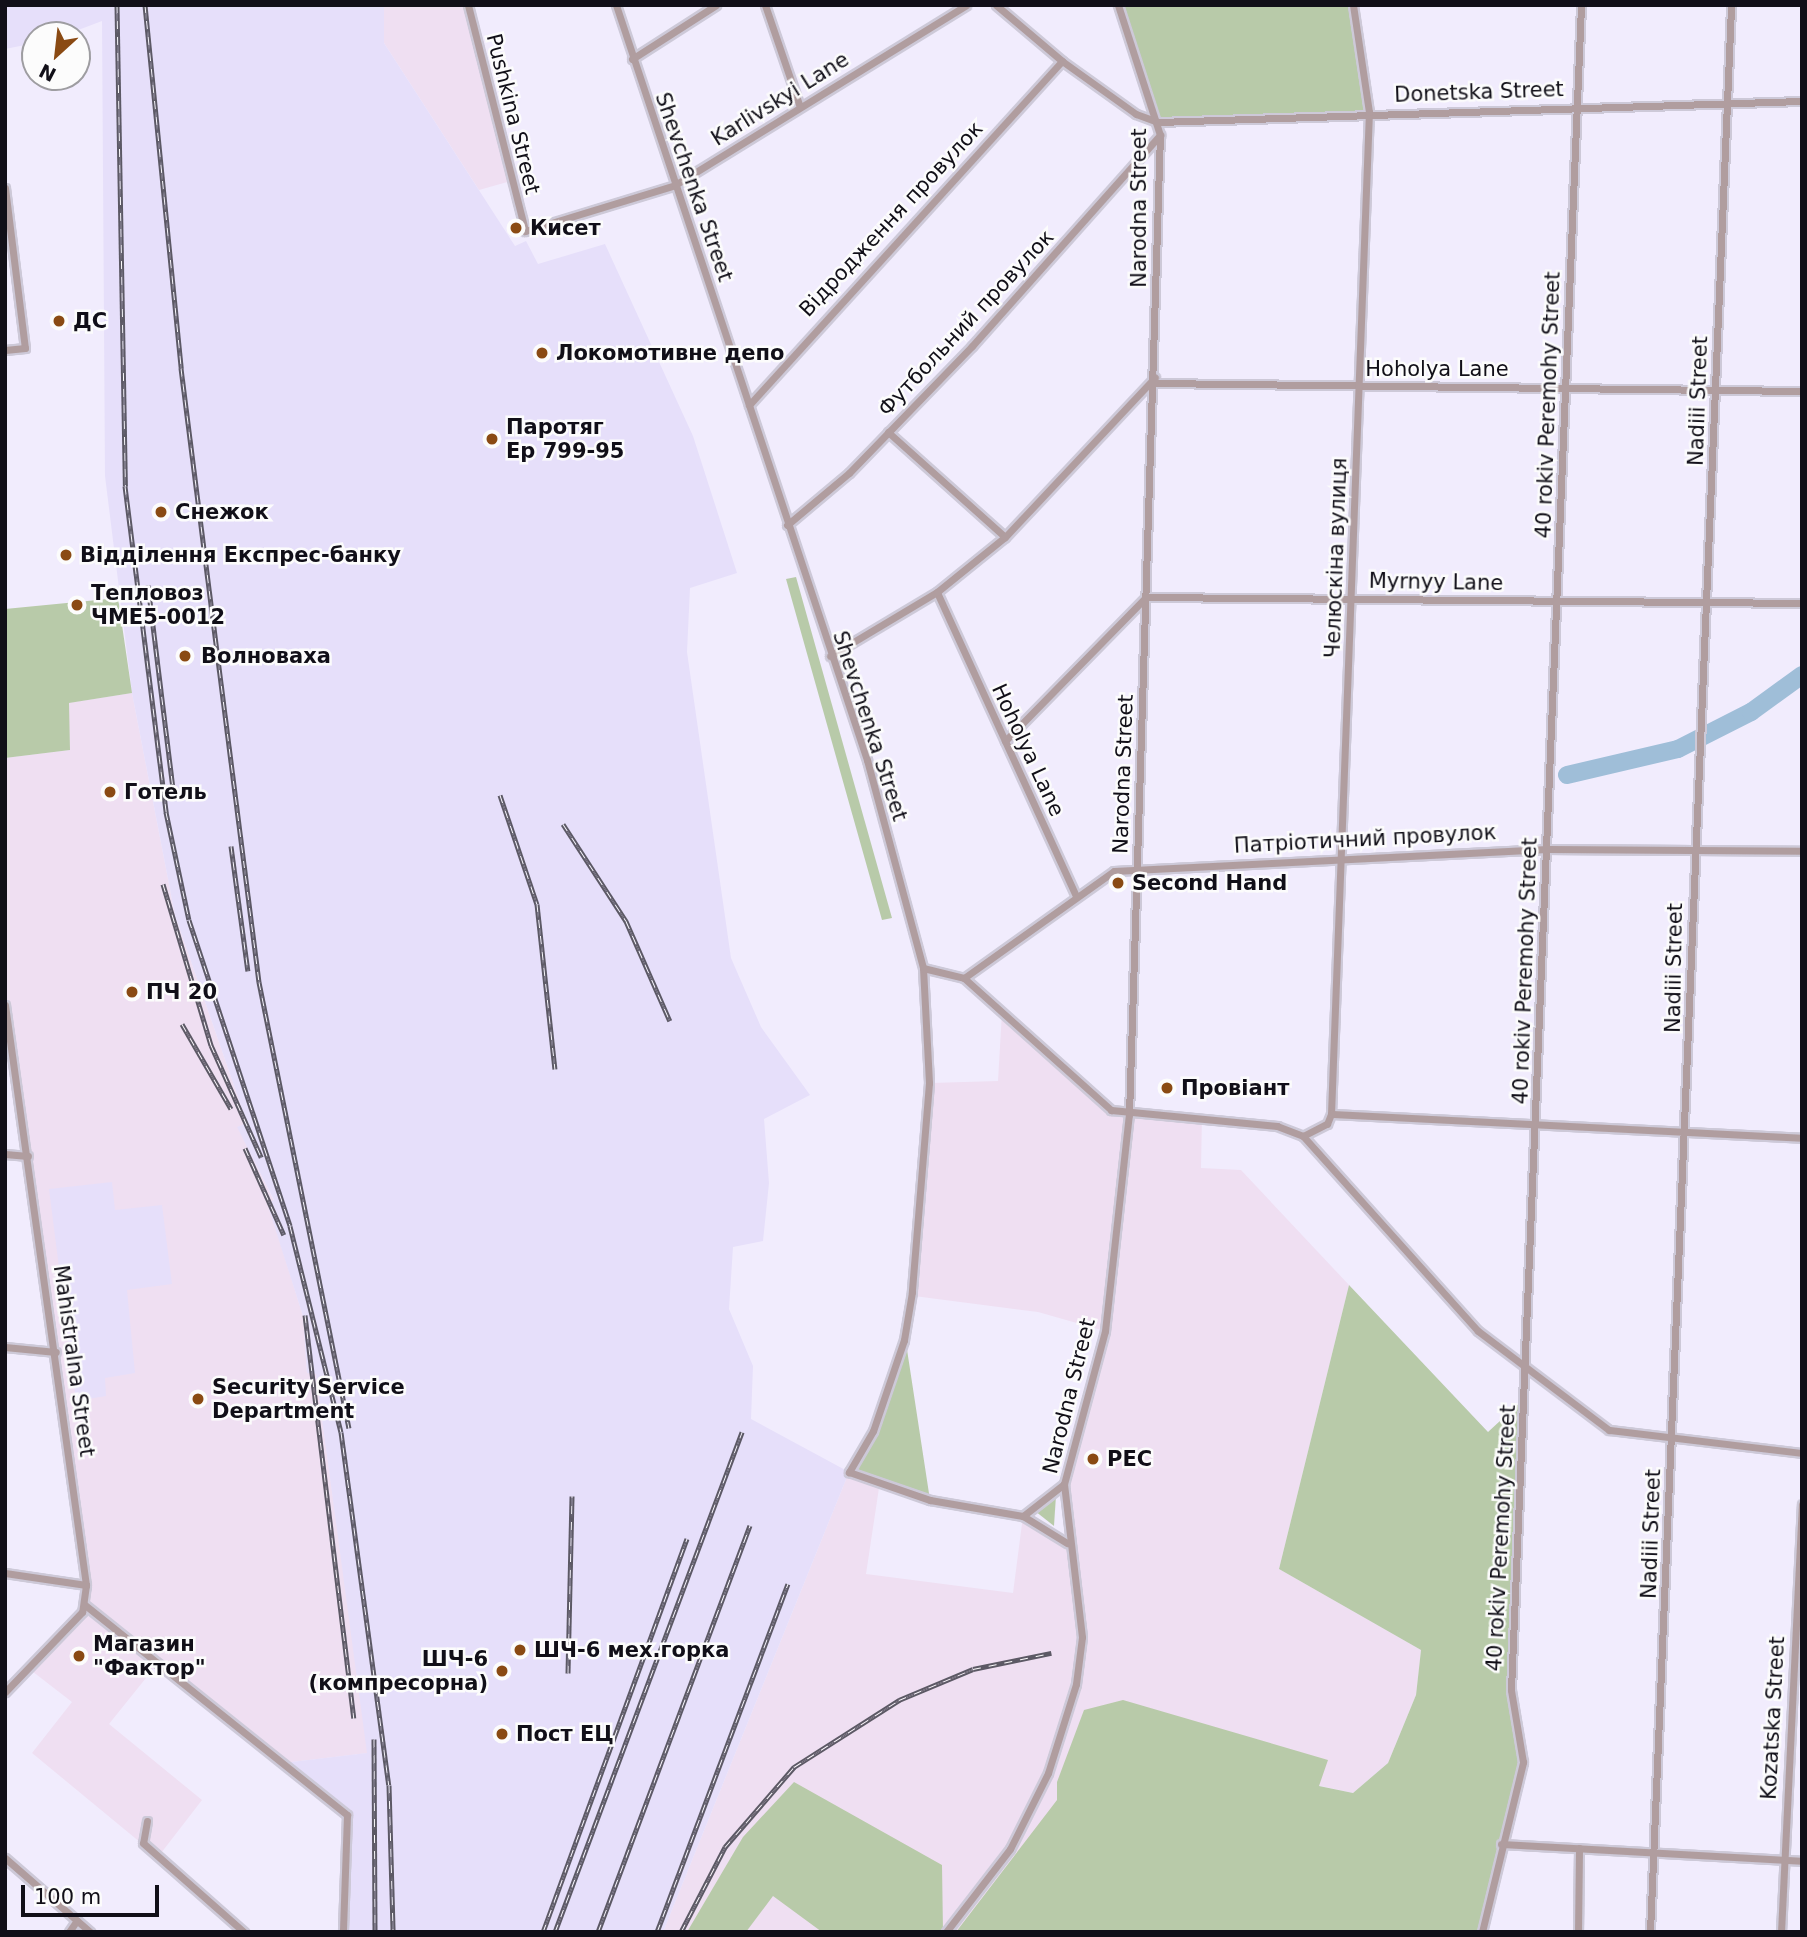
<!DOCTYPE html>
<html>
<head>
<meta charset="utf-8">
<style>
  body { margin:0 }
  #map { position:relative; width:1807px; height:1937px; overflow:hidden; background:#f1ecfd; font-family:"DejaVu Sans",sans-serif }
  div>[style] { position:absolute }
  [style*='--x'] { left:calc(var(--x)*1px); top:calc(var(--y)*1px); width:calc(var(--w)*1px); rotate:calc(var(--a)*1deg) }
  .industrial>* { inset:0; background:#efdff2 }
  .built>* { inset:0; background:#e6dffa }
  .green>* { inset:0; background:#b8caa9 }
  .river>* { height:18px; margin:-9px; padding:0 9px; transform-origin:9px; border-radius:9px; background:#9fbed8 }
  .roads { filter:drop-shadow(2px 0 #cdc9d8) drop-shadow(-2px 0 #cdc9d8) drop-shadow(0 2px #cdc9d8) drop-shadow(0 -2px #cdc9d8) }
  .minor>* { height:7px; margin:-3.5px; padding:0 3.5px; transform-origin:3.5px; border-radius:3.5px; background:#b09d9f }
  .rail>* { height:5px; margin-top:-2.5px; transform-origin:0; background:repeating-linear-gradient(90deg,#fcfcfc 0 8px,#5c5965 0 16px); box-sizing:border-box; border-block:2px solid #5c5965 }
  .dots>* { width:19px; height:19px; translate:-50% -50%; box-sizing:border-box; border:4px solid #fcfcfc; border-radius:50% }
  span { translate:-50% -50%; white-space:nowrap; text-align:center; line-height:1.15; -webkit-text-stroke:5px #fcfcfc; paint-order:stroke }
  .street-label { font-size:21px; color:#110f18 }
  .poi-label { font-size:21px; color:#110f18; font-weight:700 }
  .left { translate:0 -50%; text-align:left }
  .right { translate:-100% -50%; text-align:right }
  .frame { position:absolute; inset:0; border:7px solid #110f18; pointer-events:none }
  .north { position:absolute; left:21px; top:21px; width:70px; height:70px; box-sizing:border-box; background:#fcfcfc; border:2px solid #9e9da1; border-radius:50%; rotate:207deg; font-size:19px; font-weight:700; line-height:28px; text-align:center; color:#110f18 }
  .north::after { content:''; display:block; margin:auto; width:24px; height:32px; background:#8a4a13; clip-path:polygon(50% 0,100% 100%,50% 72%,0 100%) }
  .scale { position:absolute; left:21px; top:1885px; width:138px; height:32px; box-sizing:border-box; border:4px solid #110f18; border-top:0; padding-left:9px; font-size:21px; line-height:24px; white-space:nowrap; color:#110f18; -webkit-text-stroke:5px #fcfcfc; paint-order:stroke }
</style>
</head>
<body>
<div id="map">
  <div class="industrial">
    <div style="clip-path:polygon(384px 5px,468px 5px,511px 181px,479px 190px,384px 43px)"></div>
    <div style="clip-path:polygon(132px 693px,175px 915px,247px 1123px,238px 1127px,274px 1201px,268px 1204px,303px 1316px,307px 1373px,316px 1373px,368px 1753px,283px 1763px,158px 1663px,109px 1724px,202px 1800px,158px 1857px,32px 1753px,72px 1702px,28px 1668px,85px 1605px,5px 987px,5px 758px,70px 750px,68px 703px)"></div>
    <div style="clip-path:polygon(1002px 1012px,1111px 1110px,1202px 1116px,1201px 1168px,1241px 1170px,1349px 1285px,1279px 1569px,1421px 1650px,1416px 1695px,1388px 1763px,1353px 1793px,1117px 1742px,990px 1932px,663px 1932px,849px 1472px,879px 1488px,866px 1574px,1013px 1593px,1023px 1516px,1066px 1543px,1064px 1484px,1105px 1331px,1038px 1312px,914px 1296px,931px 1083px,998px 1081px)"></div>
  </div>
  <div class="built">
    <div style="clip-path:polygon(5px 5px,384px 5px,384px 43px,515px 246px,526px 241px,538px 264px,605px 244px,693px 436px,737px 573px,690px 588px,687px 652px,731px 958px,761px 1027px,810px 1095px,764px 1119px,769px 1183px,763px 1241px,733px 1247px,729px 1309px,753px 1366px,751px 1419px,849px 1472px,663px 1932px,343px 1932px,347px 1815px,283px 1763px,367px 1753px,316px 1374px,307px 1373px,303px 1316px,267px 1203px,274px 1200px,237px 1127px,247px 1123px,175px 915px,132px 693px,105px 476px,102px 21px,65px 35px,35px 35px,35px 43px,5px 49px)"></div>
    <div style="clip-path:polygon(112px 1182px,115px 1210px,162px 1205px,172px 1284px,127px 1290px,135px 1373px,105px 1378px,106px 1396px,76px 1401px,49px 1189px)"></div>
  </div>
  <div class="green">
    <div style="clip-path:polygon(1118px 5px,1353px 5px,1369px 112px,1158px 122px)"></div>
    <div style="clip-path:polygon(796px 577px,892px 918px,882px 920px,786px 579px)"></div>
    <div style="clip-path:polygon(118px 598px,132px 693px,69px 703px,70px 750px,5px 758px,5px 609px)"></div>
    <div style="clip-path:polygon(1349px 1285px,1488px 1432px,1526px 1397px,1511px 1690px,1523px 1762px,1482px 1932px,956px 1932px,1057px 1800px,1057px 1782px,1084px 1710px,1123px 1700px,1328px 1760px,1319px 1786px,1353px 1793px,1388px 1763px,1416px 1695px,1421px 1650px,1279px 1569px)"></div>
    <div style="clip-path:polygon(906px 1343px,930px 1500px,849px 1472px,873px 1431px)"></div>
    <div style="clip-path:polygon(1056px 1495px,1054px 1526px,1035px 1511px)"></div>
    <div style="clip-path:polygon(794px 1782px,942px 1865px,943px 1932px,822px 1932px,773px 1896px,746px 1932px,687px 1932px,743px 1837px)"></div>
  </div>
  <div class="river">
    <div style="--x:1567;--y:775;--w:114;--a:-13.2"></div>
    <div style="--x:1678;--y:749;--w:82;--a:-26.9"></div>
    <div style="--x:1751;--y:712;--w:63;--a:-36"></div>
  </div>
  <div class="roads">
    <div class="minor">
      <div style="--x:468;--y:5;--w:233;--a:75.8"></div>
      <div style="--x:525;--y:231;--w:157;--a:-17"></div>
      <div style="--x:675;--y:185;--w:342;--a:-31.7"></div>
      <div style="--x:616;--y:5;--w:796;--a:71.61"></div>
      <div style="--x:867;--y:760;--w:215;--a:74.9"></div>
      <div style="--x:923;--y:968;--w:115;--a:87"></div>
      <div style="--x:929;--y:1083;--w:210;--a:94.7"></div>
      <div style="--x:912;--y:1292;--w:49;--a:99.5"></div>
      <div style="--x:904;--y:1340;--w:96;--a:108.8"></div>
      <div style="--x:873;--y:1431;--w:48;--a:120.3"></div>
      <div style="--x:849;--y:1472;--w:86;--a:19.1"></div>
      <div style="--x:930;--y:1500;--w:94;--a:9.8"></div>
      <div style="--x:1023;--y:1516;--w:52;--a:-38"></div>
      <div style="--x:765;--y:5;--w:108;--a:71.1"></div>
      <div style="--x:996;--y:5;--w:87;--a:40.3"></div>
      <div style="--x:1062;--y:61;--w:91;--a:35.6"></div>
      <div style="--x:1136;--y:114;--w:23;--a:20"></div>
      <div style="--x:1158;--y:122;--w:644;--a:-1.87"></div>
      <div style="--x:632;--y:59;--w:100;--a:-32.7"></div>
      <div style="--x:5;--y:188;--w:161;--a:82.9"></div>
      <div style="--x:25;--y:348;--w:20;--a:174"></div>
      <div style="--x:1155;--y:383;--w:647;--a:0.71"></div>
      <div style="--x:749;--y:405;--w:465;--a:-47.7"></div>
      <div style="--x:888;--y:432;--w:157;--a:41.9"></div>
      <div style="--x:787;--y:525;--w:81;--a:-40"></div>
      <div style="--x:849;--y:473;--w:177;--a:-45.9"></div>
      <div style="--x:972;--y:346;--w:283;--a:-48.3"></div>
      <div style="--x:830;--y:656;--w:125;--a:-30.9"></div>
      <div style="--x:1005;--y:741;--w:202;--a:-45.6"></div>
      <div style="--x:1146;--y:597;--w:656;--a:0.52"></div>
      <div style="--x:1076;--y:896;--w:334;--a:-114.6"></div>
      <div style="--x:937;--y:592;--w:87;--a:-39"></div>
      <div style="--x:1005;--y:537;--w:219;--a:-46.8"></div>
      <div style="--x:923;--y:968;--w:42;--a:13.7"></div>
      <div style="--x:964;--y:978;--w:198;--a:41.9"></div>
      <div style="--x:1111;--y:1110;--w:167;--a:5.5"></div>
      <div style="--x:1277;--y:1126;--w:28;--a:21"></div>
      <div style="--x:1303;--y:1136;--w:262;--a:48.1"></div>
      <div style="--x:1478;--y:1331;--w:164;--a:37.1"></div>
      <div style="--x:1609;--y:1430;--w:194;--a:6.8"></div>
      <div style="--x:964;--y:978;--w:184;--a:-35.5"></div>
      <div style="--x:1114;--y:871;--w:434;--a:-2.9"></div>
      <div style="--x:1547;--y:849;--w:255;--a:0.4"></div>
      <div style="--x:5;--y:1005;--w:586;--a:82.05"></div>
      <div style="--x:86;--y:1585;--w:27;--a:98"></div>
      <div style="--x:82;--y:1612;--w:111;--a:133.9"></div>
      <div style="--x:1331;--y:1114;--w:1003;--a:-87.83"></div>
      <div style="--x:1369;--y:112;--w:108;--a:-98.5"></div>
      <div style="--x:1303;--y:1136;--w:27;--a:-27"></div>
      <div style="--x:1327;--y:1124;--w:11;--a:-68"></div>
      <div style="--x:1331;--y:1114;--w:472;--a:2.9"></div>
      <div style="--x:5;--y:1154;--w:23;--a:5"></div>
      <div style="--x:5;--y:1347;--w:51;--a:5.6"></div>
      <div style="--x:1023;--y:1516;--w:52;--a:31.5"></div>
      <div style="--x:5;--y:1573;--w:82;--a:8.4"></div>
      <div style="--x:85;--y:1605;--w:336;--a:38.7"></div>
      <div style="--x:347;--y:1815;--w:117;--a:92"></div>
      <div style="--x:147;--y:1821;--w:22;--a:100"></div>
      <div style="--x:143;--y:1843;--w:135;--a:41.4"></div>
      <div style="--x:1501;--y:1844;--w:301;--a:3.2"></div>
      <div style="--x:5;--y:1858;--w:113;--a:41"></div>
      <div style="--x:69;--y:1932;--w:14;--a:-56"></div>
      <div style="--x:946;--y:1932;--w:105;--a:-52.4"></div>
      <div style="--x:1010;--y:1849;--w:85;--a:-63.4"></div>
      <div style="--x:1048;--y:1773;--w:93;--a:-72.5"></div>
      <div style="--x:1076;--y:1684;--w:47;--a:-82.7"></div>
      <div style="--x:1082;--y:1637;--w:154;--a:-96.7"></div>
      <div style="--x:1064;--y:1484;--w:158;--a:-75"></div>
      <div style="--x:1105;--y:1331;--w:217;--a:-83.7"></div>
      <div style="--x:1129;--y:1115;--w:980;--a:-88.19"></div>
      <div style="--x:1160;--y:135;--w:137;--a:-107.9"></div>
      <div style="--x:1482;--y:1932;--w:175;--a:-76.4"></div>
      <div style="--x:1523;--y:1762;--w:73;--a:-99.5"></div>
      <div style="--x:1511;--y:1690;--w:1686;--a:-87.62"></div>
      <div style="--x:1578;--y:1932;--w:84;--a:-89.3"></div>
      <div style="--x:1650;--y:1932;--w:1929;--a:-87.59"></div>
      <div style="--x:1781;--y:1932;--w:428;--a:-87.2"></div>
    </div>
  </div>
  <div class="rail">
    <div style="--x:117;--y:5;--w:481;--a:89"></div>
    <div style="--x:125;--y:486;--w:329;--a:82.8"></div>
    <div style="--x:166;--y:812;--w:110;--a:78"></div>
    <div style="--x:189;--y:920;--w:322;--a:71.7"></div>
    <div style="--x:290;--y:1226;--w:212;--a:76.1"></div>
    <div style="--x:341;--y:1432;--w:356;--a:82.3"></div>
    <div style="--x:389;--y:1785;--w:147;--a:88.4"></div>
    <div style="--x:145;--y:5;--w:365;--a:84.3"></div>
    <div style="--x:181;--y:368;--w:619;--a:82.76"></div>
    <div style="--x:259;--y:982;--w:455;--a:78.6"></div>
    <div style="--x:148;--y:585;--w:214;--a:83"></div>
    <div style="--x:500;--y:795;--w:115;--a:71.3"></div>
    <div style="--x:537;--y:904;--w:166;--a:83.8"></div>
    <div style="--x:563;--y:824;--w:116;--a:57"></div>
    <div style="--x:626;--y:921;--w:109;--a:66.3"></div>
    <div style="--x:231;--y:846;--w:126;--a:82.3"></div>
    <div style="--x:163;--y:884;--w:168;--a:73.4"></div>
    <div style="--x:211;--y:1045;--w:123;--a:65.9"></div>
    <div style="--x:182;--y:1024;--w:98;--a:60"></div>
    <div style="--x:245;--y:1148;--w:95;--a:65.9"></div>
    <div style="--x:305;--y:1315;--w:406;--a:83.1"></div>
    <div style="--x:568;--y:1673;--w:177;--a:-88.7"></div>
    <div style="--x:374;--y:1739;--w:193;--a:89.7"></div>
    <div style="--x:543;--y:1932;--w:419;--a:-69.9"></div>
    <div style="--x:555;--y:1932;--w:534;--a:-69.49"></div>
    <div style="--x:598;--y:1932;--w:434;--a:-69.5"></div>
    <div style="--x:657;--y:1932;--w:372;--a:-69.4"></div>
    <div style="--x:681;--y:1932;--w:96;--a:-62.6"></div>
    <div style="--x:725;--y:1847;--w:106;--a:-49.2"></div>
    <div style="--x:794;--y:1767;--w:125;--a:-32.5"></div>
    <div style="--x:899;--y:1700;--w:80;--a:-22.7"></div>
    <div style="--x:973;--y:1669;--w:80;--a:-11.6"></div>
  </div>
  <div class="dots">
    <div style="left:516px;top:228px;background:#8a4a13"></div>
    <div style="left:59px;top:321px;background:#8a4a13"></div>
    <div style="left:542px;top:353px;background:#8a4a13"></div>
    <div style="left:492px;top:439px;background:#8a4a13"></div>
    <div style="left:161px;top:512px;background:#8a4a13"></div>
    <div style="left:66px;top:555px;background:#8a4a13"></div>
    <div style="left:77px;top:605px;background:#8a4a13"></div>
    <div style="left:185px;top:656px;background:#8a4a13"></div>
    <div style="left:110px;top:792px;background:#8a4a13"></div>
    <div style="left:1118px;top:883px;background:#8a4a13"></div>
    <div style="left:132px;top:992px;background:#8a4a13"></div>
    <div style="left:1167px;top:1088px;background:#8a4a13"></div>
    <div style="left:198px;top:1399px;background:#8a4a13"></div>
    <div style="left:1093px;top:1459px;background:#8a4a13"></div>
    <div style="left:520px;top:1650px;background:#8a4a13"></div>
    <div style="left:79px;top:1656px;background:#8a4a13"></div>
    <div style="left:502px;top:1671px;background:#8a4a13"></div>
    <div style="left:502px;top:1734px;background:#8a4a13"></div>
  </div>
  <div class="street-label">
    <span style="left:1479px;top:92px;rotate:-2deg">Donetska Street</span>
    <span style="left:780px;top:99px;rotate:-32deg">Karlіvskyi Lane</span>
    <span style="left:513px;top:114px;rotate:76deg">Pushkina Street</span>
    <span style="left:694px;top:187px;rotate:71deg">Shevchenka Street</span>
    <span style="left:1139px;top:208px;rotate:-90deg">Narodna Street</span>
    <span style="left:891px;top:219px;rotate:-47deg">Відродження провулок</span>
    <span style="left:966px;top:323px;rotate:-47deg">Футбольний провулок</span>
    <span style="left:1437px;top:369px">Hoholya Lane</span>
    <span style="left:1698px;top:401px;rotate:-88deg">Nadiii Street</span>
    <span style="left:1548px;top:405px;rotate:-88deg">40 rokiv Peremohy Street</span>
    <span style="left:1336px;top:558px;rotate:-88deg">Челюскіна вулиця</span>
    <span style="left:1436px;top:582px;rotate:1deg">Myrnyy Lane</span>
    <span style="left:870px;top:726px;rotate:72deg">Shevchenka Street</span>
    <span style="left:1028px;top:750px;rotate:65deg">Hoholya Lane</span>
    <span style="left:1123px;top:774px;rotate:-88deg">Narodna Street</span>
    <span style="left:1365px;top:839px;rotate:-3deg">Патріотичний провулок</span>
    <span style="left:1674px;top:968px;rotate:-89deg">Nadiii Street</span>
    <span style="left:1525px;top:971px;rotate:-88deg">40 rokiv Peremohy Street</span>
    <span style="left:74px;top:1361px;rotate:82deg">Mahistralna Street</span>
    <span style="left:1069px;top:1396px;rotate:-76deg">Narodna Street</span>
    <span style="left:1651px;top:1534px;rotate:-88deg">Nadiii Street</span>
    <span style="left:1501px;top:1538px;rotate:-87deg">40 rokiv Peremohy Street</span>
    <span style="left:1773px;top:1718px;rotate:-87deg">Kozatska Street</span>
  </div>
  <div class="poi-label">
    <span class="left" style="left:530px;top:228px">Кисет</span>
    <span class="left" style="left:73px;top:321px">ДС</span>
    <span class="left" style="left:556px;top:353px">Локомотивне депо</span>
    <span class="left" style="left:506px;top:439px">Паротяг<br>Ер 799-95</span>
    <span class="left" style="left:175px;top:512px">Снежок</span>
    <span class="left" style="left:80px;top:555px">Відділення Експрес-банку</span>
    <span class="left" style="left:91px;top:605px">Тепловоз<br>ЧМЕ5-0012</span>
    <span class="left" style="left:201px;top:656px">Волноваха</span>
    <span class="left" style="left:124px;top:792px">Готель</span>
    <span class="left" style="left:1132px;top:883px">Second Hand</span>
    <span class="left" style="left:146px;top:992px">ПЧ 20</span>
    <span class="left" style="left:1181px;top:1088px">Провіант</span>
    <span class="left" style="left:212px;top:1399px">Security Service<br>Department</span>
    <span class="left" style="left:1107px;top:1459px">РЕС</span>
    <span class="left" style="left:93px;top:1656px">Магазин<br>"Фактор"</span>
    <span class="left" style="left:534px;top:1650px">ШЧ-6 мех.горка</span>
    <span class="right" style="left:488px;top:1671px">ШЧ-6<br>(компресорна)</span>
    <span class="left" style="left:516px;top:1734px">Пост ЕЦ</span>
  </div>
  <div class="frame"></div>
  <div class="north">N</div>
  <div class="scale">100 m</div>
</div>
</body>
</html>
